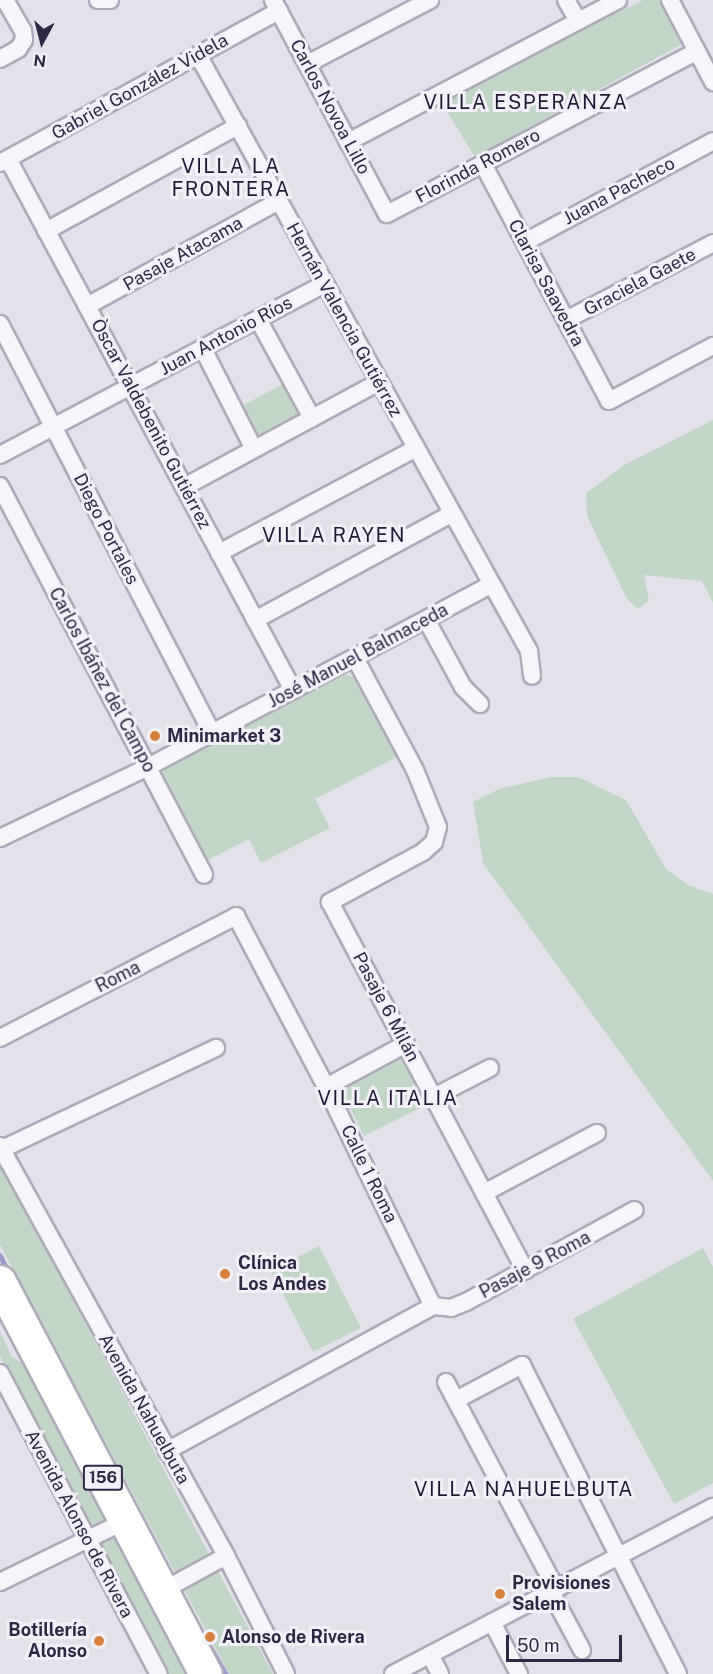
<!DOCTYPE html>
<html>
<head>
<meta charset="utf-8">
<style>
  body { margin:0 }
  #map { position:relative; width:713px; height:1674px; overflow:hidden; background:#e3e2eb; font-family:"Public Sans",sans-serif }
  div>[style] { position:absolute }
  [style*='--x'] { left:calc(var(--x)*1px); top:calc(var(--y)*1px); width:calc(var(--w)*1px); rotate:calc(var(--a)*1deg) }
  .green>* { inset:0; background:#c2d6c8 }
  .stream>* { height:4.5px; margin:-2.25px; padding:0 2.25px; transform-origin:2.25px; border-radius:2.25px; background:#9f9acd }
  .roads { filter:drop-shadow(2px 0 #adaab9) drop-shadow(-2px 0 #adaab9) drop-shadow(0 2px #adaab9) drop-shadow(0 -2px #adaab9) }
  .street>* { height:16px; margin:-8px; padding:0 8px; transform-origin:8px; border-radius:8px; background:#f6f5f9 }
  .highway>* { height:32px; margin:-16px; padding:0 16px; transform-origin:16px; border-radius:16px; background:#fff }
  .dots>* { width:16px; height:16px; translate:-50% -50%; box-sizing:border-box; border:3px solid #f3f1f8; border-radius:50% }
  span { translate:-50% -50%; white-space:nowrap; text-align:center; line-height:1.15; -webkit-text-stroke:6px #f3f1f8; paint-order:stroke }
  .shield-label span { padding:2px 4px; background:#f3f1f8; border:2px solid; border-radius:4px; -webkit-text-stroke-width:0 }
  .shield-label { font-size:16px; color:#2e2844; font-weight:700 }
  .street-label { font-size:18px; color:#2e2844 }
  .poi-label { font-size:18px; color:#2e2844; font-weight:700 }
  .left { translate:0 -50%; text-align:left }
  .right { translate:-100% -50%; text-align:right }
  .neighbourhood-label { font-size:20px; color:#211a35; letter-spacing:1.5px }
  .north { position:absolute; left:12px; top:12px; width:60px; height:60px; -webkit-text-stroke:4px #f3f1f8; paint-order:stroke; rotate:187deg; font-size:16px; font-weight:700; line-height:24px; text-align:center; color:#2e2844 }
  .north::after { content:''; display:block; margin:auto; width:21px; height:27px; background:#2e2844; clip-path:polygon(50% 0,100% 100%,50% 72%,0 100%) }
  .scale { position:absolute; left:506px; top:1635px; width:116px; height:27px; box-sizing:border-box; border:3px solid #2e2844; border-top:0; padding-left:8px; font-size:18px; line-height:21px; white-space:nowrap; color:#2e2844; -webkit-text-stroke:4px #f3f1f8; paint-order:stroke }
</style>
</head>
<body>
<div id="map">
  <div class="green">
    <div style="clip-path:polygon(643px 0,663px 0,686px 42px,475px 157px,440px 100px)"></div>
    <div style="clip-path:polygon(285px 383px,303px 416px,257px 440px,240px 407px)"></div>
    <div style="clip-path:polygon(713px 420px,713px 603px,702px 581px,644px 575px,649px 601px,638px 609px,627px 599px,587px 516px,586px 493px,626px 464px)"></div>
    <div style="clip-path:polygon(342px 673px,356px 678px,399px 756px,315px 799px,330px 828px,261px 863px,249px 839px,204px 862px,162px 778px,164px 768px)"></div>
    <div style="clip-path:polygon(550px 777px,578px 777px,626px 800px,666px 869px,688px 885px,713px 894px,713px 1181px,483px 863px,473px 802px,499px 789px)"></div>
    <div style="clip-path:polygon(403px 1051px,430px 1103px,364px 1136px,338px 1084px)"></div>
    <div style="clip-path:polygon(0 1163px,273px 1674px,229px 1674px,0 1245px)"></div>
    <div style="clip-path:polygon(319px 1246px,361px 1328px,313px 1352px,271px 1271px)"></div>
    <div style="clip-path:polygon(703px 1248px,713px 1267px,713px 1483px,674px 1504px,573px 1319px)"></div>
    <div style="clip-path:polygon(0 1331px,12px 1357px,33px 1370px,195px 1674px,164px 1674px,0 1356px)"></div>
  </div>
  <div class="stream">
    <div style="--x:0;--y:1255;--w:20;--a:63"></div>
    <div style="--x:190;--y:1611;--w:73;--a:60.3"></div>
  </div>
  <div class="roads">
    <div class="street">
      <div style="--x:98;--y:0;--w:12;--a:0"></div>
      <div style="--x:273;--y:0;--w:242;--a:62"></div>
      <div style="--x:387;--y:214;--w:350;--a:-27.7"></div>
      <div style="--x:566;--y:0;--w:24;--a:60"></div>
      <div style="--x:670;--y:0;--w:93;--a:62.3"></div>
      <div style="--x:198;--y:55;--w:682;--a:60.95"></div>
      <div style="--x:529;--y:651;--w:25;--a:83"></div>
      <div style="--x:0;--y:59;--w:21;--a:-29"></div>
      <div style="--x:18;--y:49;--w:11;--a:-56"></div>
      <div style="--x:24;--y:40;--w:9;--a:-96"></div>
      <div style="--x:23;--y:31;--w:36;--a:-120"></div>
      <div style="--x:307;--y:64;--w:139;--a:-27.5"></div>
      <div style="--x:348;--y:142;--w:305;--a:-27.7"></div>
      <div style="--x:8;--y:159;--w:603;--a:61.78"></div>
      <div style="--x:0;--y:163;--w:318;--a:-28.6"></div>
      <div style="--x:483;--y:164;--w:268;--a:62"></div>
      <div style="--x:609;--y:401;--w:118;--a:-27.9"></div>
      <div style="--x:46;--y:231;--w:219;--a:-28.7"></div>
      <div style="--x:525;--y:242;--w:213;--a:-28.2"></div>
      <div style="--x:87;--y:306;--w:219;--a:-28.7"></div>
      <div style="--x:258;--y:319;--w:113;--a:61.4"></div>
      <div style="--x:566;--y:320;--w:166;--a:-27.6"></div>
      <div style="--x:0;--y:324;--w:461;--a:62.6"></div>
      <div style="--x:203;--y:349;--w:112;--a:63"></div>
      <div style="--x:0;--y:455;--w:366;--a:-27.8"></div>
      <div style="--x:0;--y:486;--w:439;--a:62.3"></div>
      <div style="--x:184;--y:487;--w:221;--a:-28.3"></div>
      <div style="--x:219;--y:553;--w:222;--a:-28"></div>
      <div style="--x:255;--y:620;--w:223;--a:-28.4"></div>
      <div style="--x:427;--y:621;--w:75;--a:61.4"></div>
      <div style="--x:463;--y:687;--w:24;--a:45"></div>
      <div style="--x:355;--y:658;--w:127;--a:61.8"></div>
      <div style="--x:415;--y:770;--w:61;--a:68"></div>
      <div style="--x:438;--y:827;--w:16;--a:105"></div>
      <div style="--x:434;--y:842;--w:15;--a:138"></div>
      <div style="--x:423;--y:852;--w:106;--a:151.7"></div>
      <div style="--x:330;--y:902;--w:417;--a:62.1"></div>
      <div style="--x:0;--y:838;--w:164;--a:-25.6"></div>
      <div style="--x:148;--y:767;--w:387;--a:-28"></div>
      <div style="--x:0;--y:1038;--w:266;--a:-27.3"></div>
      <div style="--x:236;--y:916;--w:193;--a:62.2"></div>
      <div style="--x:326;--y:1087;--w:244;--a:64"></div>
      <div style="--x:326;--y:1087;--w:91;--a:-28.3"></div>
      <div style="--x:434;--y:1097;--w:63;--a:-27.4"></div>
      <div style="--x:0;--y:1146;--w:468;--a:61.1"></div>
      <div style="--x:226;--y:1556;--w:132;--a:63"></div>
      <div style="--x:0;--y:1150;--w:239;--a:-25.3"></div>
      <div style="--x:484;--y:1193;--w:128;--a:-28"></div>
      <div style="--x:433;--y:1306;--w:18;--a:6"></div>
      <div style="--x:451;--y:1308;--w:16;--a:-22"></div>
      <div style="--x:466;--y:1302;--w:192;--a:-28.6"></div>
      <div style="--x:0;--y:1373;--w:340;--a:62.2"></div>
      <div style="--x:446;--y:1382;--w:234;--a:62"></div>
      <div style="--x:456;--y:1400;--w:75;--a:-27.9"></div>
      <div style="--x:522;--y:1365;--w:346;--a:63.2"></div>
      <div style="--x:167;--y:1451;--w:303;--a:-28.6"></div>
      <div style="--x:0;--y:1582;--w:139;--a:-26"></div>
      <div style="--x:162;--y:1591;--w:73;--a:-28.7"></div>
      <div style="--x:551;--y:1592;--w:66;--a:61.9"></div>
      <div style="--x:492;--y:1622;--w:59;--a:62.6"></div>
      <div style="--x:430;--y:1655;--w:21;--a:62"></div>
      <div style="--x:393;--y:1674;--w:361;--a:-27.6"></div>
    </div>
    <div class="highway">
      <div style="--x:0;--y:1282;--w:443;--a:62.3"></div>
    </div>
  </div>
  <div class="dots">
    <div style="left:155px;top:736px;background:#d8813f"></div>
    <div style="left:225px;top:1274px;background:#d8813f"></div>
    <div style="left:500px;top:1594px;background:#d8813f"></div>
    <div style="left:210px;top:1637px;background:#d8813f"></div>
    <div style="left:99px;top:1641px;background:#d8813f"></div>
  </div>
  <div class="shield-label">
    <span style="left:103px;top:1478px">156</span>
  </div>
  <div class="street-label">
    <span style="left:140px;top:87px;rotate:-29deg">Gabriel González Videla</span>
    <span style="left:330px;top:107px;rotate:62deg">Carlos Novoa Lillo</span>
    <span style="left:478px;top:166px;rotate:-28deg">Florinda Romero</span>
    <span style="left:619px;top:191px;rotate:-28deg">Juana Pacheco</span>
    <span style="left:183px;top:254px;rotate:-29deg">Pasaje Atacama</span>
    <span style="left:640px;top:282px;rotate:-28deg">Graciela Gaete</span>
    <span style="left:546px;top:283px;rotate:62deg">Clarisa Saavedra</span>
    <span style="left:344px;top:320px;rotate:61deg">Hernán Valencia Gutiérrez</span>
    <span style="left:226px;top:336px;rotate:-28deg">Juan Antonio Ríos</span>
    <span style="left:151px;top:424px;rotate:62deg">Òscar Valdebenito Gutiérrez</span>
    <span style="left:106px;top:529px;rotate:63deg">Diego Portales</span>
    <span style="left:358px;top:656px;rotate:-28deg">José Manuel Balmaceda</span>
    <span style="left:102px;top:680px;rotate:62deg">Carlos Ibáñez del Campo</span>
    <span style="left:118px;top:977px;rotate:-27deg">Roma</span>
    <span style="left:386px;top:1007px;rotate:62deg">Pasaje 6 Milán</span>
    <span style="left:369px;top:1174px;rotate:64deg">Calle 1 Roma</span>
    <span style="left:535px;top:1265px;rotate:-28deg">Pasaje 9 Roma</span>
    <span style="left:144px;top:1409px;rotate:61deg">Avenida Nahuelbuta</span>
    <span style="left:79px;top:1524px;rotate:62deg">Avenida Alonso de Rivera</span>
  </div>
  <div class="poi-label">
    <span class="left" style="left:167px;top:736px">Minimarket 3</span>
    <span class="left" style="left:238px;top:1274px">Clínica<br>Los Andes</span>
    <span class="left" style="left:512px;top:1594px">Provisiones<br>Salem</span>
    <span class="right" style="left:87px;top:1641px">Botillería<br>Alonso</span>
    <span class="left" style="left:222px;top:1637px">Alonso de Rivera</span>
  </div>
  <div class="neighbourhood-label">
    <span style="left:526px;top:102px">VILLA ESPERANZA</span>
    <span style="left:231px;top:178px">VILLA LA<br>FRONTERA</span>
    <span style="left:334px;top:535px">VILLA RAYEN</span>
    <span style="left:388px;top:1098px">VILLA ITALIA</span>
    <span style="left:524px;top:1489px">VILLA NAHUELBUTA</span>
  </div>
  <div class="north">N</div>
  <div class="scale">50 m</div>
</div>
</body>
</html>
